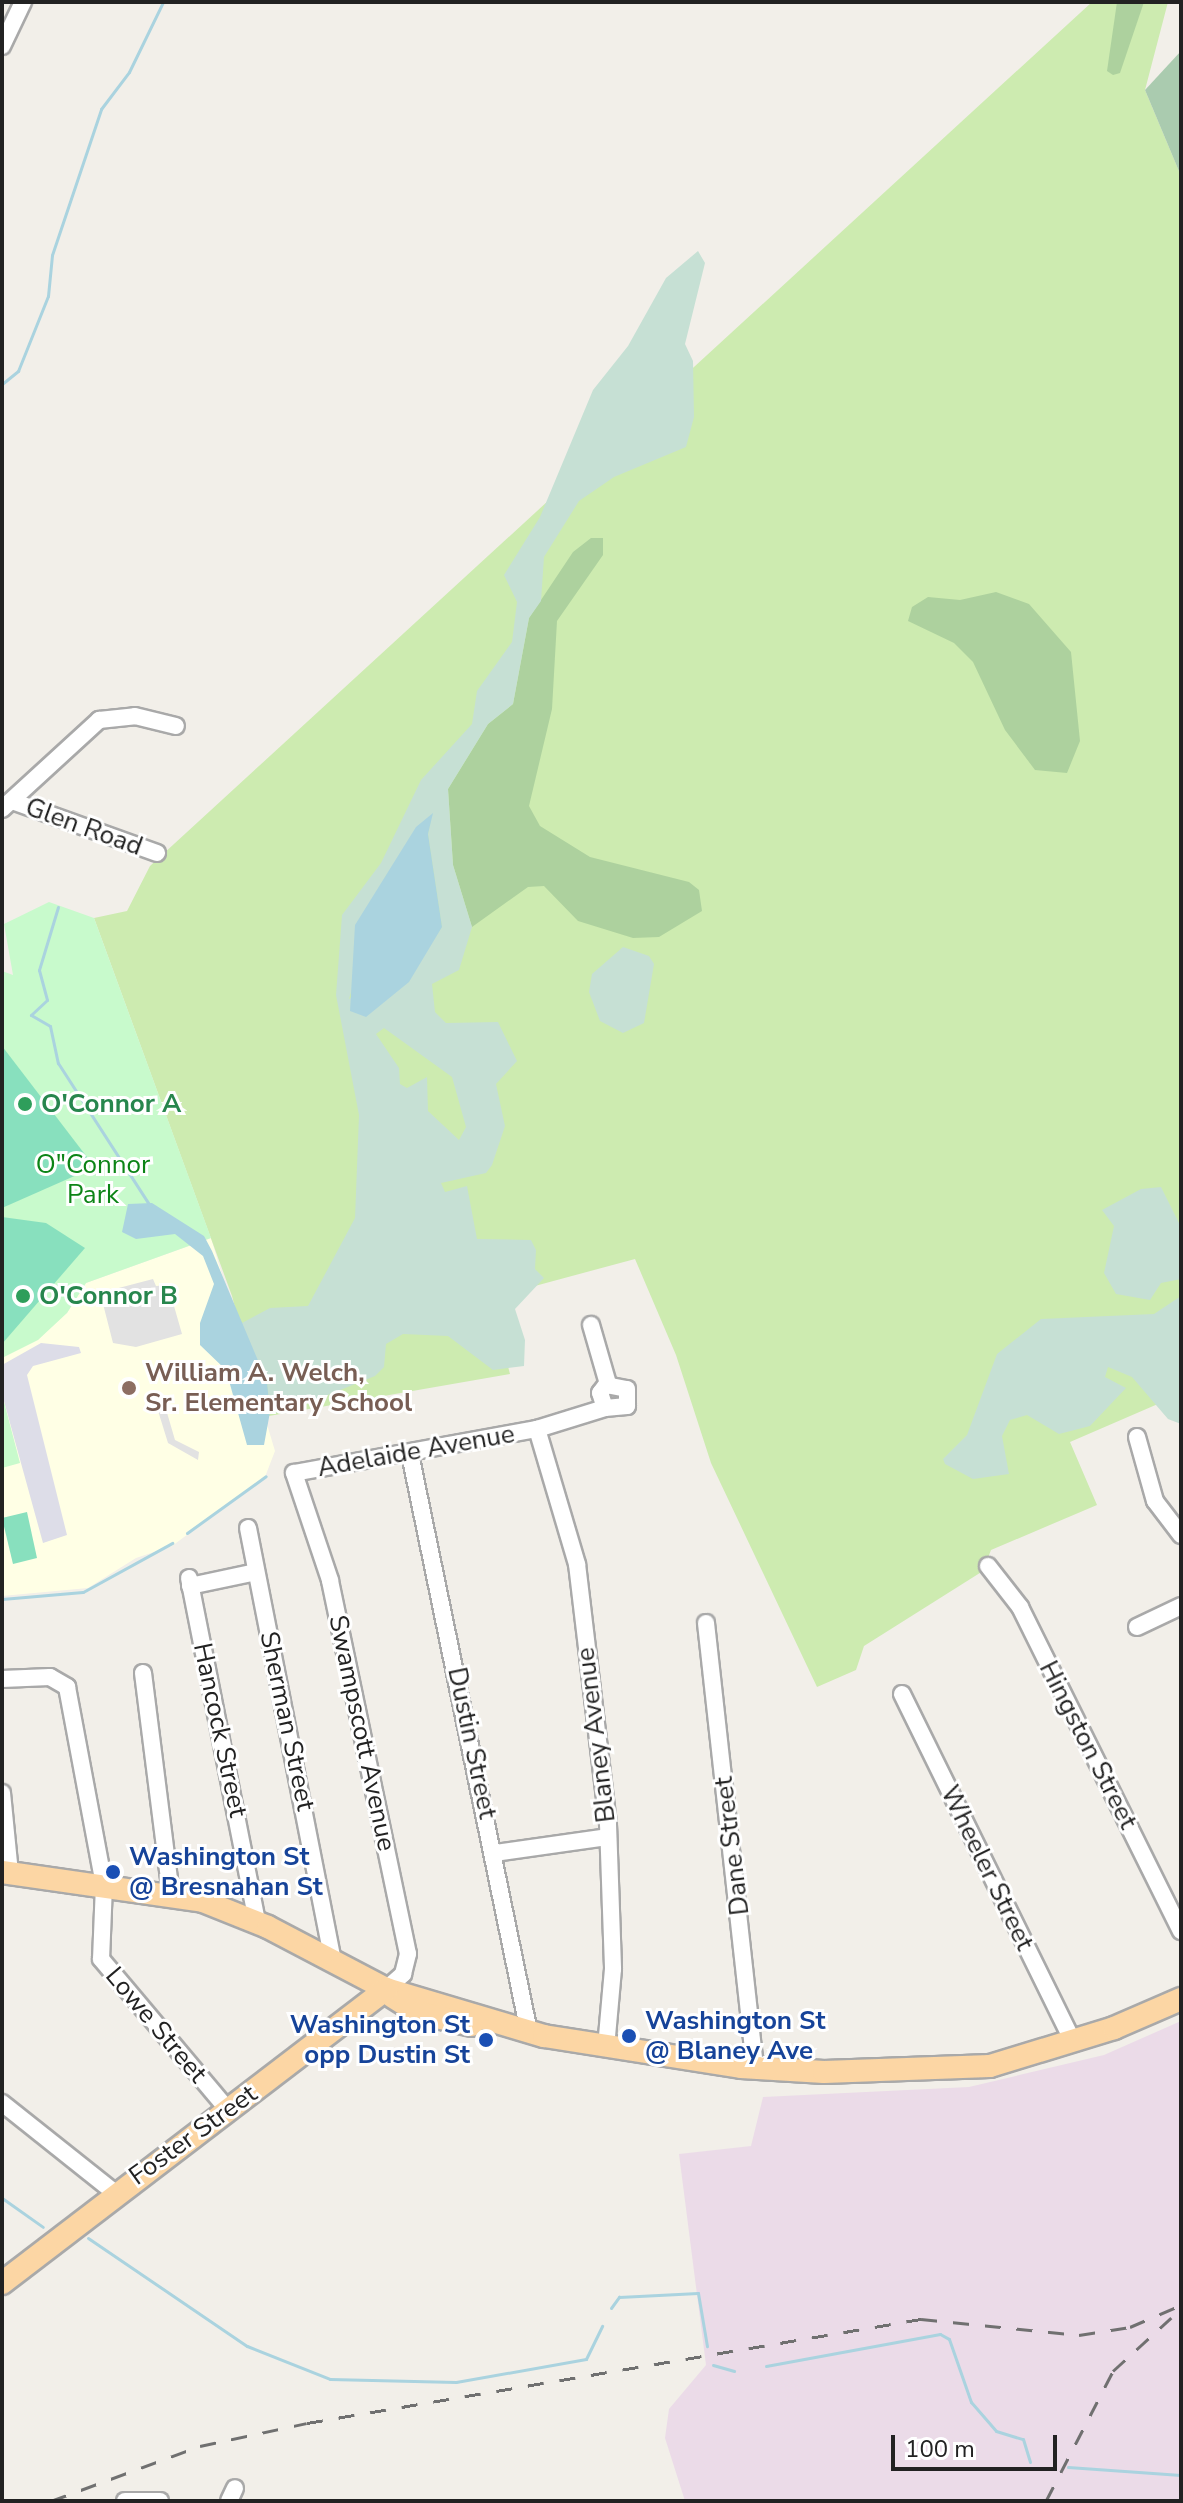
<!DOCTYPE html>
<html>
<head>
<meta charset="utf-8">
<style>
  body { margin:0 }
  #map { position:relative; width:1183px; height:2503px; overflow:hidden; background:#f2efe9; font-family:"Nunito Sans",sans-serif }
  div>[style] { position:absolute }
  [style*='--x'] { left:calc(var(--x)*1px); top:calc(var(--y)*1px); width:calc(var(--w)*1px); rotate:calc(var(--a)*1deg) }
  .industrial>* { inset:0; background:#ebdbe8 }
  .education>* { inset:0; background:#ffffe5 }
  .grass>* { inset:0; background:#cdebb0 }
  .forest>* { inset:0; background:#add19e }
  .wetland>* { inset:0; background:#c6e0d4 }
  .cemetery>* { inset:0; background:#aacbaf }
  .park>* { inset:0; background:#c8facc }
  .pitch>* { inset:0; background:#88e0be }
  .parking>* { inset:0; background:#e2e2e2 }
  .plaza>* { inset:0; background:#dddde8 }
  .water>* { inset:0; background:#aad3df }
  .stream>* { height:3px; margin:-1.5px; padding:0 1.5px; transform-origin:1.5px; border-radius:1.5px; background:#aad3df }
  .roads { filter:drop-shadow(2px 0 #a9a9a9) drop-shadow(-2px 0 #a9a9a9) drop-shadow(0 2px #a9a9a9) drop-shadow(0 -2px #a9a9a9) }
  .minor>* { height:16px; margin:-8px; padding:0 8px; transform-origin:8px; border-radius:8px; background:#fff }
  .major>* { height:22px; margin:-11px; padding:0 11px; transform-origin:11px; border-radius:11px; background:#fcd6a4 }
  .rail>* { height:3px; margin-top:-1.5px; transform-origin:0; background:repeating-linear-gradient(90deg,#707070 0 16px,transparent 0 32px) }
  .dots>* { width:22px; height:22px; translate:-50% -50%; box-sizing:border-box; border:4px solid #fff; border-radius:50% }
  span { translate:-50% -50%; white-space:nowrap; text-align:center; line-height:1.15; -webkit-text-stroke:6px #fff; paint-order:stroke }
  .street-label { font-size:26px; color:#222 }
  .leisure-label { font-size:26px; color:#27864d; font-weight:700 }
  .left { translate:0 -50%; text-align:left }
  .park-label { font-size:26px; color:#0c8416 }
  .education-label { font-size:26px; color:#785e54; font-weight:700 }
  .transit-label { font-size:26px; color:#164399; font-weight:700 }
  .right { translate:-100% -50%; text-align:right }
  .frame { position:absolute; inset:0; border:4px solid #222; pointer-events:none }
  .scale { position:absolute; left:891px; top:2435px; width:166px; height:36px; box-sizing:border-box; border:4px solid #222; border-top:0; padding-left:10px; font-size:24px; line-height:28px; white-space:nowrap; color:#222; -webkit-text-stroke:6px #fff; paint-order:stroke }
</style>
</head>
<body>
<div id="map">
  <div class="industrial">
    <div style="clip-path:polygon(1181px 2021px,1181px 2501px,685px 2501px,665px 2438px,669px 2409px,706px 2365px,679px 2154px,751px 2146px,763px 2097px,969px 2087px,1104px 2055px)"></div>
  </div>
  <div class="education">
    <div style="clip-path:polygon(211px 1238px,275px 1451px,265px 1477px,172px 1546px,136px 1558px,88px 1588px,2px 1596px,2px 1358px,67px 1313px,86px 1283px)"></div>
  </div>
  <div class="grass">
    <div style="clip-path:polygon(1092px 2px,1168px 2px,1145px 90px,1181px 176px,1181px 1394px,1070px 1442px,1097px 1505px,991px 1550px,983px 1571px,864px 1646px,856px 1670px,817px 1687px,711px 1463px,676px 1355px,635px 1259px,490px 1298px,510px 1374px,263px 1417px,232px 1296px,94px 918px,127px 911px,150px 866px)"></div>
  </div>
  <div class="forest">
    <div style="clip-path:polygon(1117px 2px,1144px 2px,1120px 73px,1113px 75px,1107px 71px)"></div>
    <div style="clip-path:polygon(591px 538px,603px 538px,603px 555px,557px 621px,552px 709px,529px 806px,540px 826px,590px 857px,689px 882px,699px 890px,702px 911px,659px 937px,633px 938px,578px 921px,544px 886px,528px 887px,472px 927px,453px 865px,448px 789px,488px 724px,513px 704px,529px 618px,573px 552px)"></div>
    <div style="clip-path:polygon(996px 592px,1029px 604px,1071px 652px,1080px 741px,1067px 773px,1035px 770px,1005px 730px,973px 662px,954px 643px,908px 621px,912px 607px,928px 597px,960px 600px)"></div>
  </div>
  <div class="wetland">
    <div style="clip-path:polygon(evenodd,698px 251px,705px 263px,685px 344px,693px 361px,694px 417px,686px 447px,614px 477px,579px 501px,544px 557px,541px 601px,529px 618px,513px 704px,488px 724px,448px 789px,453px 865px,472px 927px,459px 970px,432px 984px,435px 1012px,446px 1023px,498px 1022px,517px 1061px,496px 1084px,505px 1126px,492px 1165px,486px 1173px,441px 1183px,445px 1192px,467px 1186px,477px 1239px,531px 1240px,536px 1250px,535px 1269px,544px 1278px,515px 1309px,525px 1340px,524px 1366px,493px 1370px,448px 1336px,403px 1334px,386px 1344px,384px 1367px,375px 1376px,283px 1413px,270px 1412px,267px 1382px,240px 1324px,270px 1308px,308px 1306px,355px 1218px,359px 1115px,336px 995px,342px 915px,381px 863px,421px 780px,472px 724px,477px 691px,512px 642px,517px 602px,504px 575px,540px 517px,593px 390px,628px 346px,666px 278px,698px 251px,432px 814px,428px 834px,442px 927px,427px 949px,349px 999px,385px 877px,432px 814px,698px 251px,384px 1028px,452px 1077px,466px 1127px,459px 1140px,428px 1111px,427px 1077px,407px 1088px,400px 1084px,399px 1068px,376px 1034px,384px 1028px)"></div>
    <div style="clip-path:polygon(623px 947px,649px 956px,654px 964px,644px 1023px,623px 1033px,600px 1021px,589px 992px,592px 974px)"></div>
    <div style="clip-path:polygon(1161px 1187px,1181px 1227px,1181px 1279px,1161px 1283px,1150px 1300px,1116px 1294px,1104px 1273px,1114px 1226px,1102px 1210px,1141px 1189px)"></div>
    <div style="clip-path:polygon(1181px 1296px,1181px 1424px,1168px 1419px,1132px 1377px,1108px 1367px,1105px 1377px,1126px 1388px,1090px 1426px,1059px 1434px,1027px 1415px,1010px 1420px,1002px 1436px,1009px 1474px,973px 1479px,945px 1464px,943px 1459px,967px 1435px,997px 1354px,1041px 1319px,1154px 1314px)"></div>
  </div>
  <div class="cemetery">
    <div style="clip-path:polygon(1181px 51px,1181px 176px,1145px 90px)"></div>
  </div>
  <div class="park">
    <div style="clip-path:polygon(49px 902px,94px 918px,211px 1238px,86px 1283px,67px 1313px,38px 1340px,2px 1358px,2px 971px,13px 975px,4px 924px)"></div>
    <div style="clip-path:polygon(2px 1394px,20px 1463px,2px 1468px)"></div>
  </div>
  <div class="pitch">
    <div style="clip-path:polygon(2px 1046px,90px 1161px,79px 1174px,2px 1208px)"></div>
    <div style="clip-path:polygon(2px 1217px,46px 1223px,85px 1248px,2px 1344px)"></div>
    <div style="clip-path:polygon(27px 1512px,37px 1558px,13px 1564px,2px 1518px)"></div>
  </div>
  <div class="parking">
    <div style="clip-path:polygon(153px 1279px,156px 1286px,168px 1285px,182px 1334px,136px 1347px,113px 1343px,102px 1300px,111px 1290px)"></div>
    <div style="clip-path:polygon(163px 1399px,175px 1440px,199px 1452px,198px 1460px,168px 1443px,155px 1401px)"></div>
  </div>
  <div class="plaza">
    <div style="clip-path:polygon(41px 1343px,79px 1347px,81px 1353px,33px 1366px,27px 1375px,67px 1535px,43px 1543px,2px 1394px,2px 1365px)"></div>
  </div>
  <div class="water">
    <div style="clip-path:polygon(433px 813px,428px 834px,442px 927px,409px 982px,366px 1017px,350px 1011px,355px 925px,416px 827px)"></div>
    <div style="clip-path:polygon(152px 1203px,204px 1236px,212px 1251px,267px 1382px,270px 1412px,264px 1445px,247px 1445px,226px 1370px,200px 1345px,200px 1323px,214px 1284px,203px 1256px,175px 1234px,136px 1239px,122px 1232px,128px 1204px)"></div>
  </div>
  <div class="stream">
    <div style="--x:2;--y:384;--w:21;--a:-39"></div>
    <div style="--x:18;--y:371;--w:81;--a:-68.2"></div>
    <div style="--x:48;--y:296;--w:41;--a:-84.4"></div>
    <div style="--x:52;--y:255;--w:154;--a:-71.4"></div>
    <div style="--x:101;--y:109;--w:46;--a:-52.9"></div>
    <div style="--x:129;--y:72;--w:78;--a:-64.1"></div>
    <div style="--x:58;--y:907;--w:66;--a:106.8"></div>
    <div style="--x:39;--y:970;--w:31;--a:75"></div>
    <div style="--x:47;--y:1000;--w:22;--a:137"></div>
    <div style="--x:31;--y:1015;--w:22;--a:30"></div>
    <div style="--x:50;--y:1026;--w:38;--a:78"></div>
    <div style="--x:58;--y:1063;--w:170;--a:57.2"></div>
    <div style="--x:187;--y:1533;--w:97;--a:-35.8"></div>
    <div style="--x:2;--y:1599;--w:81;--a:-4.9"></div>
    <div style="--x:83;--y:1592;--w:102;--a:-28.8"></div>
    <div style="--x:2;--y:2198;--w:50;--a:35.3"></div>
    <div style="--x:88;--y:2238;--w:192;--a:34.2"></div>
    <div style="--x:247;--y:2346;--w:89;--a:21.7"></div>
    <div style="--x:330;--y:2379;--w:126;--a:1.4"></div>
    <div style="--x:456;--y:2382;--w:132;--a:-10"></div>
    <div style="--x:586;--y:2359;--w:37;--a:-64"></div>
    <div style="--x:611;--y:2308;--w:14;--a:-54"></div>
    <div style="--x:619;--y:2297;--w:79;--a:-2.9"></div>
    <div style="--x:698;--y:2293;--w:54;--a:80.4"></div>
    <div style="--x:713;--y:2365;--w:22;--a:16"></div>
    <div style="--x:766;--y:2366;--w:177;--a:-10.4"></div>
    <div style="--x:940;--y:2334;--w:10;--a:29"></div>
    <div style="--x:949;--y:2339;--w:67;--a:70.8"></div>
    <div style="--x:971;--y:2402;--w:38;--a:49"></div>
    <div style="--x:996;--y:2431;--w:28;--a:17"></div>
    <div style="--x:1023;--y:2439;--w:24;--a:73"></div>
    <div style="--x:1068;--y:2467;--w:113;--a:4"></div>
  </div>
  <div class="roads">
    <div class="minor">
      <div style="--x:2;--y:46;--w:49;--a:-64.5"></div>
      <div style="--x:12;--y:801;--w:154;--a:19.7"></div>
      <div style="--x:2;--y:809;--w:132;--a:-42.5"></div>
      <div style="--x:99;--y:720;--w:36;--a:-6"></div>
      <div style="--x:135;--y:716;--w:42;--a:13.7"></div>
      <div style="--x:591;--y:1325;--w:61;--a:73.9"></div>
      <div style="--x:537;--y:1429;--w:141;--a:73.5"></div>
      <div style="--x:577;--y:1564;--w:262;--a:83.2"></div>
      <div style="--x:608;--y:1824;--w:145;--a:88"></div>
      <div style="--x:613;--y:1969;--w:78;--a:95.1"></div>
      <div style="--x:1137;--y:1437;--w:66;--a:74.3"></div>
      <div style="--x:1155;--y:1501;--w:43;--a:52.6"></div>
      <div style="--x:410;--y:1454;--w:590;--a:78.37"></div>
      <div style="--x:248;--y:1528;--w:442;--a:78.9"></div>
      <div style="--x:988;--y:1566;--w:52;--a:52"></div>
      <div style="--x:1020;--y:1607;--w:362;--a:63.6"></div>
      <div style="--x:189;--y:1578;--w:351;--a:78.8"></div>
      <div style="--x:190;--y:1586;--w:67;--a:-12"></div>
      <div style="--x:706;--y:1623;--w:449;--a:83.7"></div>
      <div style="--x:1137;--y:1627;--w:49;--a:-25.5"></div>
      <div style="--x:143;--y:1673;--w:224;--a:82.8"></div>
      <div style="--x:2;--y:1679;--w:48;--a:-2.4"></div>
      <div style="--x:50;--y:1677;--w:20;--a:30"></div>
      <div style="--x:67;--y:1687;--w:201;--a:79.4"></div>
      <div style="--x:104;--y:1885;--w:74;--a:92.3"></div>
      <div style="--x:101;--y:1959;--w:197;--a:49.9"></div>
      <div style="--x:902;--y:1694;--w:388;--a:63.8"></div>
      <div style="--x:2;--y:1793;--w:80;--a:84.3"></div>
      <div style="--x:495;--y:1853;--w:114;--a:-8.1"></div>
      <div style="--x:386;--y:1989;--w:23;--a:-41"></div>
      <div style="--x:403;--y:1974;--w:21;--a:-76"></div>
      <div style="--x:408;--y:1954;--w:382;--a:-101.8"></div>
      <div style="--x:330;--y:1580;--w:113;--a:-108.6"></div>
      <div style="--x:294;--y:1473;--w:247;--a:-10.3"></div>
      <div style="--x:537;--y:1429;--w:71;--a:-17.2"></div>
      <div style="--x:605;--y:1408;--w:16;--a:-108"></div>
      <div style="--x:600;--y:1393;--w:10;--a:-53"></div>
      <div style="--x:606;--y:1385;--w:21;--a:11"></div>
      <div style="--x:627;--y:1389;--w:17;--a:90"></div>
      <div style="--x:627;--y:1406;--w:22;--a:175"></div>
      <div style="--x:2;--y:2103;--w:144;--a:38.5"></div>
      <div style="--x:125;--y:2501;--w:35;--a:0"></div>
      <div style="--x:229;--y:2501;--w:14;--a:-65"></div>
    </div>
    <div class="major">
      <div style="--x:2;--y:1872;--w:203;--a:8.2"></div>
      <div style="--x:203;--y:1901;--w:70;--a:21.8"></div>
      <div style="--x:268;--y:1927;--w:133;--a:27.7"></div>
      <div style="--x:386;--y:1989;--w:165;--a:16.6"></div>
      <div style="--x:544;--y:2036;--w:199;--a:8.9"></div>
      <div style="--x:741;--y:2067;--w:83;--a:3.4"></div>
      <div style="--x:824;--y:2072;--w:166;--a:-2.1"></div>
      <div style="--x:990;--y:2066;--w:130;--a:-17"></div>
      <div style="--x:1114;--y:2028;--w:73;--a:-23.4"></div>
      <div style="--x:393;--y:1997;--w:31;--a:32"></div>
      <div style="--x:419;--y:2013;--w:54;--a:12.8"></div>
      <div style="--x:2;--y:2283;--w:484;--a:-37.4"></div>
    </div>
  </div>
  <div class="rail">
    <div style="--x:51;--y:2501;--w:159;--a:-20.3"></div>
    <div style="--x:200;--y:2446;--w:109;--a:-12.1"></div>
    <div style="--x:307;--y:2423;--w:623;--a:-9.61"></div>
    <div style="--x:921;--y:2319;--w:159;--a:5.8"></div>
    <div style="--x:1079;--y:2335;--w:52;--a:-8.9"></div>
    <div style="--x:1130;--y:2327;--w:56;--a:-23.3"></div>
    <div style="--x:1046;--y:2501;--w:146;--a:-62.7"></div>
    <div style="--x:1113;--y:2371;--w:79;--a:-42.4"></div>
  </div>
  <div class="dots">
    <div style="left:25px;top:1104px;background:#2e9e5b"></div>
    <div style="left:23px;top:1296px;background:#2e9e5b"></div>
    <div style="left:129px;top:1388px;background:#8d6e63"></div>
    <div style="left:113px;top:1872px;background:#1a4fb4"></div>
    <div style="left:629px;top:2036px;background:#1a4fb4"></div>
    <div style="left:486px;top:2040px;background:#1a4fb4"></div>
  </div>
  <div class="street-label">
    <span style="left:84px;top:827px;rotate:20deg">Glen Road</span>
    <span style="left:416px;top:1451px;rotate:-10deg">Adelaide Avenue</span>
    <span style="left:287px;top:1721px;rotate:78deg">Sherman Street</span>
    <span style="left:220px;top:1730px;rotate:78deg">Hancock Street</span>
    <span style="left:362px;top:1733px;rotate:78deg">Swampscott Avenue</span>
    <span style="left:596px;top:1735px;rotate:-97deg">Blaney Avenue</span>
    <span style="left:472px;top:1743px;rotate:78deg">Dustin Street</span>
    <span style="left:1088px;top:1745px;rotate:63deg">Hingston Street</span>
    <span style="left:732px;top:1846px;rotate:-97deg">Dane Street</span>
    <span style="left:987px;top:1868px;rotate:64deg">Wheeler Street</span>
    <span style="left:156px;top:2025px;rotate:50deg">Lowe Street</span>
    <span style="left:193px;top:2135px;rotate:-36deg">Foster Street</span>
  </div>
  <div class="leisure-label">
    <span class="left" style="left:41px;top:1104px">O'Connor A</span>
    <span class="left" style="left:39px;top:1296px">O'Connor B</span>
  </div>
  <div class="park-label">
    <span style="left:93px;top:1180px">O"Connor<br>Park</span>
  </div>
  <div class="education-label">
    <span class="left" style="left:145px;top:1388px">William A. Welch,<br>Sr. Elementary School</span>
  </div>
  <div class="transit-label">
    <span class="left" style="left:129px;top:1872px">Washington St<br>@ Bresnahan St</span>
    <span class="left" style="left:645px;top:2036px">Washington St<br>@ Blaney Ave</span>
    <span class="right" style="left:470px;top:2040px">Washington St<br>opp Dustin St</span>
  </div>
  <div class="frame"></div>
  <div class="scale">100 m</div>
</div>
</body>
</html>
